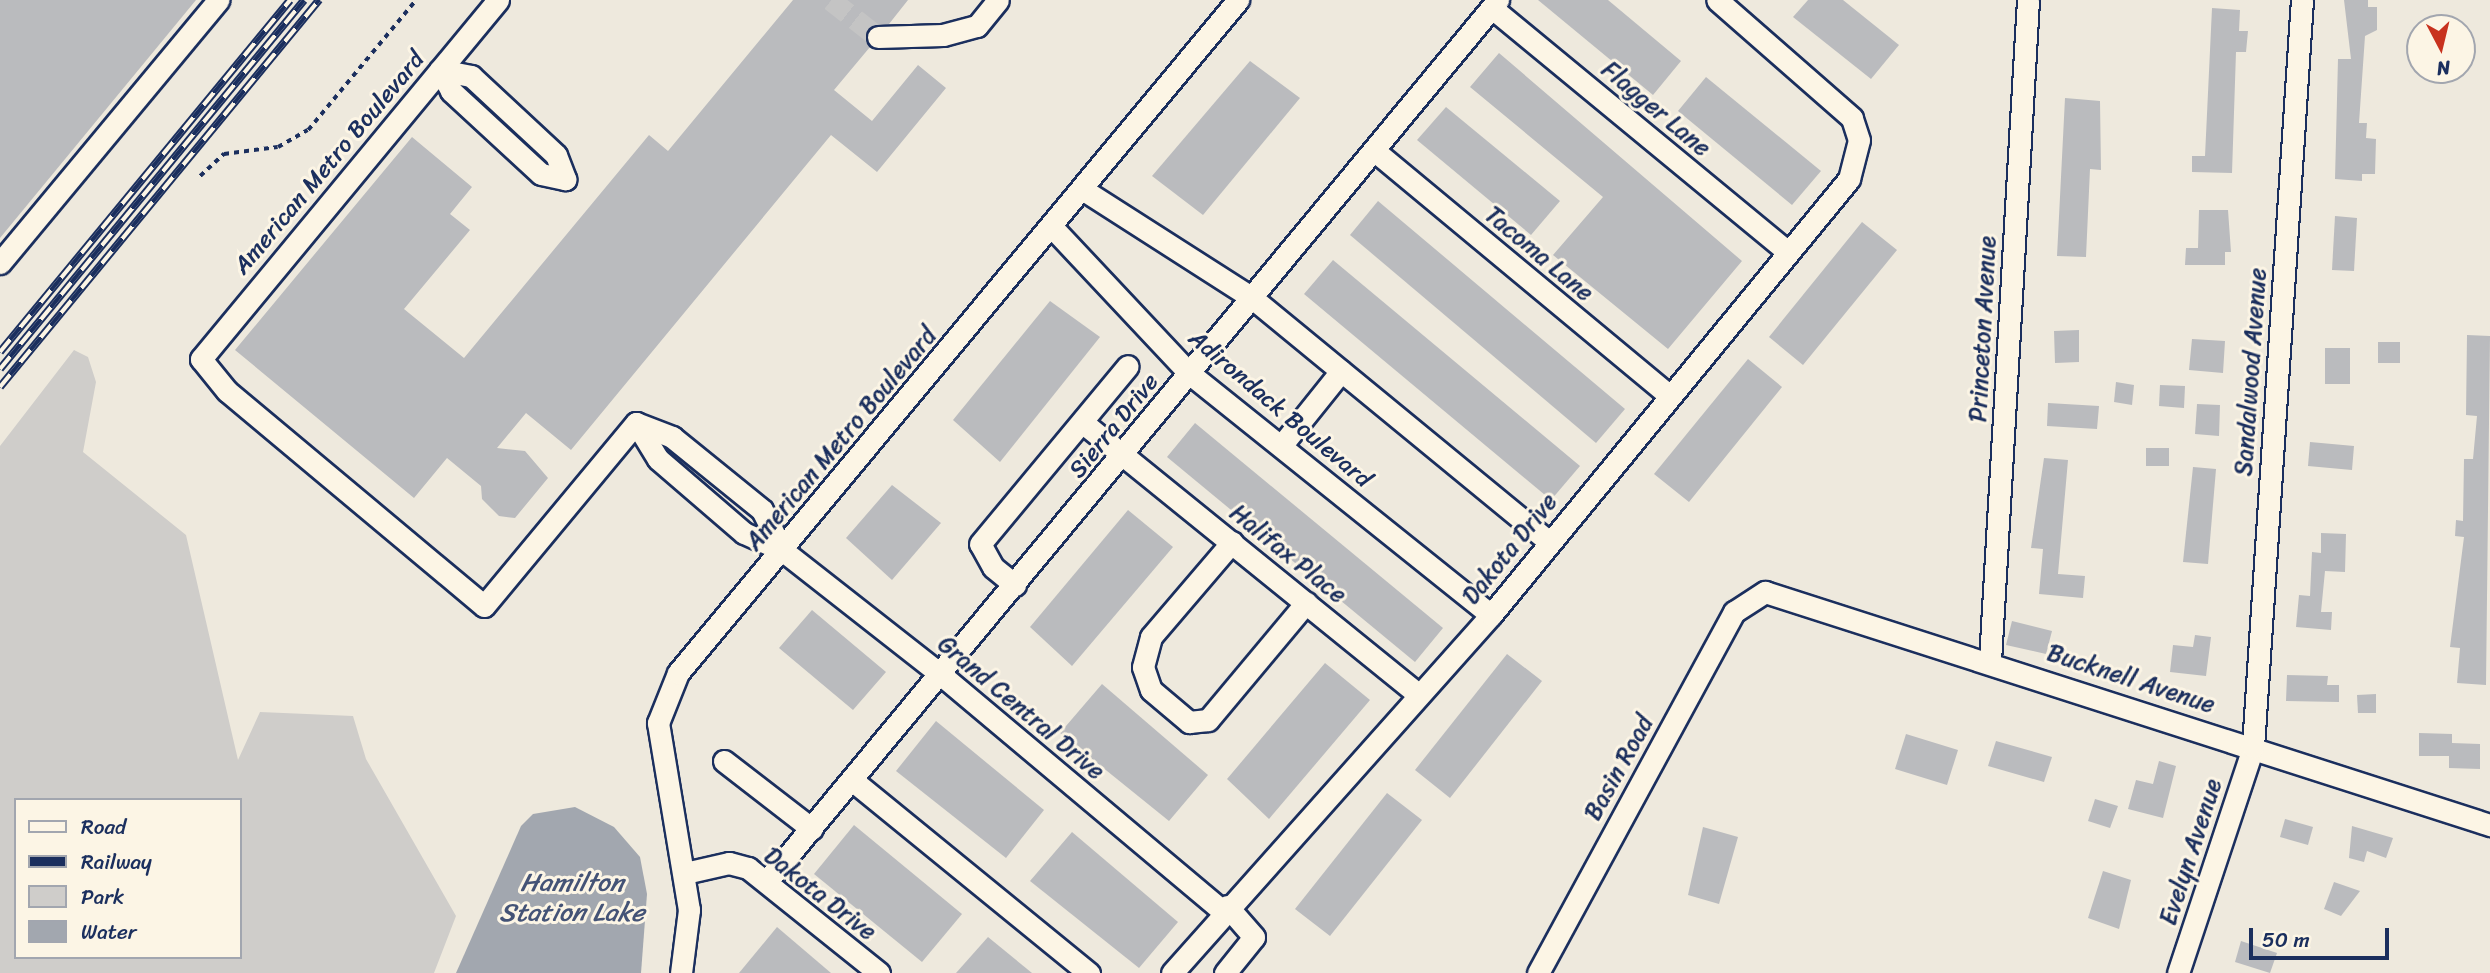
<!DOCTYPE html>
<html>
<head>
<meta charset="utf-8">
<style>
  body { margin:0 }
  #map { position:relative; width:2490px; height:973px; overflow:hidden; background:#eee9dd; font-family:Sriracha,sans-serif }
  div>[style] { position:absolute }
  [style*='--x'] { left:calc(var(--x)*1px); top:calc(var(--y)*1px); width:calc(var(--w)*1px); rotate:calc(var(--a)*1deg) }
  .green>* { inset:0; background:#cfcdca }
  .water>* { inset:0; background:#a2a7af }
  .building>* { inset:0; background:#babbbe }
  .minor-tunnel>* { height:21px; margin-top:-10.5px; transform-origin:0; background:repeating-linear-gradient(90deg,#c4c4c4 0 21px,transparent 0 31px) }
  .path>* { height:3.5px; margin-top:-1.75px; transform-origin:0; background:repeating-linear-gradient(90deg,#1b2f5e 0 5px,transparent 0 10px) }
  .roads { filter:drop-shadow(2px 0 #1b2f5e) drop-shadow(-2px 0 #1b2f5e) drop-shadow(0 2px #1b2f5e) drop-shadow(0 -2px #1b2f5e) }
  .minor>* { height:21px; margin:-10.5px; padding:0 10.5px; transform-origin:10.5px; border-radius:10.5px; background:#fcf5e5 }
  .rail>* { height:8px; margin-top:-4px; transform-origin:0; background:repeating-linear-gradient(90deg,#fcf5e5 0 16px,#1b2f5e 0 32px); box-sizing:border-box; border-block:2px solid #1b2f5e }
  span { translate:-50% -50%; white-space:nowrap; text-align:center; line-height:1.15; -webkit-text-stroke:6px #fcf5e5; paint-order:stroke }
  .street-label { font-size:24px; color:#1b2f5e }
  .water-label { font-size:26px; color:#445376; font-style:italic }
  .legend { position:absolute; left:14px; top:798px; width:228px; height:161px; box-sizing:border-box; background:#fcf5e5; border:2px solid #a2a6af; margin:0; padding:9px 12px; list-style:none; font-size:21px; color:#1b2f5e }
  .legend li { display:flex; align-items:center; gap:14px; height:35px }
  .legend b { width:35px; border:2px solid #a2a6af }
  .north { position:absolute; left:2406px; top:14px; width:70px; height:70px; box-sizing:border-box; background:#fcf5e5; border:2px solid #a2a6af; border-radius:50%; rotate:173deg; font-size:19px; font-weight:700; line-height:28px; text-align:center; color:#1b2f5e }
  .north::after { content:''; display:block; margin:auto; width:24px; height:32px; background:#c8321e; clip-path:polygon(50% 0,100% 100%,50% 72%,0 100%) }
  .scale { position:absolute; left:2249px; top:928px; width:140px; height:32px; box-sizing:border-box; border:4px solid #1b2f5e; border-top:0; padding-left:9px; font-size:21px; line-height:24px; white-space:nowrap; color:#1b2f5e; -webkit-text-stroke:5px #fcf5e5; paint-order:stroke }
</style>
</head>
<body>
<div id="map">
  <div class="green">
    <div style="clip-path:polygon(evenodd,74px 350px,88px 357px,96px 382px,83px 452px,186px 535px,238px 760px,260px 712px,353px 716px,366px 759px,456px 916px,434px 973px,0 973px,0 446px,74px 350px,16px 800px,240px 800px,240px 957px,16px 957px,16px 800px)"></div>
  </div>
  <div class="water">
    <div style="clip-path:polygon(575px 807px,614px 827px,640px 857px,647px 894px,641px 973px,456px 973px,521px 826px,533px 814px)"></div>
  </div>
  <div class="building">
    <div style="clip-path:polygon(0 0,196px 0,0 238px)"></div>
    <div style="clip-path:polygon(793px 0,908px 0,889px 24px,867px 30px,870px 47px,834px 90px,872px 121px,918px 65px,946px 88px,877px 172px,831px 135px,571px 450px,526px 413px,497px 448px,525px 451px,548px 478px,515px 518px,499px 516px,482px 499px,481px 486px,447px 458px,414px 498px,235px 350px,412px 137px,472px 187px,450px 214px,470px 230px,404px 309px,464px 358px,649px 135px,668px 151px)"></div>
    <div style="clip-path:polygon(1538px 0,1608px 0,1681px 61px,1653px 95px)"></div>
    <div style="clip-path:polygon(1808px 0,1843px 0,1899px 45px,1871px 79px,1793px 17px)"></div>
    <div style="clip-path:polygon(2344px 0,2368px 0,2368px 7px,2377px 7px,2377px 30px,2365px 36px,2359px 123px,2367px 123px,2366px 138px,2376px 139px,2375px 174px,2362px 174px,2362px 181px,2335px 179px,2338px 59px,2351px 59px)"></div>
    <div style="clip-path:polygon(2212px 8px,2240px 10px,2239px 31px,2248px 31px,2246px 52px,2236px 52px,2232px 173px,2192px 172px,2192px 156px,2205px 156px)"></div>
    <div style="clip-path:polygon(1499px 53px,1742px 261px,1668px 349px,1553px 255px,1603px 197px,1470px 87px)"></div>
    <div style="clip-path:polygon(1250px 61px,1300px 98px,1203px 215px,1152px 176px)"></div>
    <div style="clip-path:polygon(1706px 77px,1821px 171px,1792px 205px,1678px 111px)"></div>
    <div style="clip-path:polygon(2065px 98px,2100px 101px,2101px 170px,2090px 169px,2086px 257px,2057px 256px)"></div>
    <div style="clip-path:polygon(1446px 107px,1560px 201px,1531px 235px,1417px 140px)"></div>
    <div style="clip-path:polygon(1378px 201px,1625px 409px,1596px 443px,1350px 235px)"></div>
    <div style="clip-path:polygon(2199px 210px,2228px 210px,2231px 252px,2225px 252px,2225px 265px,2185px 265px,2186px 248px,2198px 248px)"></div>
    <div style="clip-path:polygon(2335px 216px,2357px 218px,2354px 271px,2332px 270px)"></div>
    <div style="clip-path:polygon(1862px 222px,1897px 250px,1803px 365px,1769px 337px)"></div>
    <div style="clip-path:polygon(1333px 260px,1580px 466px,1551px 500px,1304px 294px)"></div>
    <div style="clip-path:polygon(1050px 301px,1100px 337px,1000px 462px,953px 420px)"></div>
    <div style="clip-path:polygon(2079px 330px,2079px 362px,2055px 363px,2054px 331px)"></div>
    <div style="clip-path:polygon(2467px 335px,2490px 336px,2486px 685px,2457px 683px,2460px 648px,2450px 647px,2464px 537px,2455px 536px,2456px 520px,2463px 521px,2464px 459px,2473px 459px,2477px 416px,2466px 415px)"></div>
    <div style="clip-path:polygon(2192px 339px,2225px 341px,2223px 373px,2189px 370px)"></div>
    <div style="clip-path:polygon(2378px 342px,2400px 342px,2400px 363px,2378px 363px)"></div>
    <div style="clip-path:polygon(2325px 348px,2350px 348px,2350px 384px,2325px 384px)"></div>
    <div style="clip-path:polygon(1748px 359px,1782px 387px,1689px 502px,1654px 474px)"></div>
    <div style="clip-path:polygon(2116px 382px,2134px 385px,2132px 405px,2114px 402px)"></div>
    <div style="clip-path:polygon(2160px 385px,2185px 386px,2184px 408px,2159px 406px)"></div>
    <div style="clip-path:polygon(2048px 403px,2099px 406px,2097px 429px,2047px 426px)"></div>
    <div style="clip-path:polygon(2197px 404px,2220px 405px,2219px 436px,2195px 434px)"></div>
    <div style="clip-path:polygon(1195px 423px,1443px 628px,1415px 662px,1167px 457px)"></div>
    <div style="clip-path:polygon(2310px 442px,2354px 446px,2352px 470px,2308px 466px)"></div>
    <div style="clip-path:polygon(2146px 448px,2169px 448px,2169px 466px,2146px 466px)"></div>
    <div style="clip-path:polygon(2044px 458px,2068px 460px,2058px 574px,2085px 576px,2083px 598px,2039px 594px,2043px 549px,2031px 548px)"></div>
    <div style="clip-path:polygon(2193px 467px,2216px 469px,2208px 564px,2183px 562px)"></div>
    <div style="clip-path:polygon(892px 485px,941px 523px,892px 580px,846px 538px)"></div>
    <div style="clip-path:polygon(1128px 510px,1173px 547px,1072px 666px,1030px 627px)"></div>
    <div style="clip-path:polygon(2321px 533px,2346px 534px,2345px 572px,2325px 571px,2321px 612px,2332px 612px,2331px 630px,2296px 627px,2299px 595px,2310px 596px,2312px 552px,2321px 553px)"></div>
    <div style="clip-path:polygon(812px 610px,886px 672px,853px 710px,779px 648px)"></div>
    <div style="clip-path:polygon(2012px 621px,2052px 631px,2046px 654px,2006px 645px)"></div>
    <div style="clip-path:polygon(2195px 635px,2211px 637px,2206px 676px,2170px 672px,2173px 645px,2193px 647px)"></div>
    <div style="clip-path:polygon(1507px 654px,1542px 681px,1450px 798px,1415px 770px)"></div>
    <div style="clip-path:polygon(1325px 663px,1370px 700px,1269px 819px,1227px 779px)"></div>
    <div style="clip-path:polygon(2287px 675px,2328px 676px,2327px 685px,2339px 685px,2339px 702px,2286px 701px)"></div>
    <div style="clip-path:polygon(1102px 684px,1208px 775px,1169px 821px,1060px 733px)"></div>
    <div style="clip-path:polygon(2376px 694px,2376px 713px,2358px 713px,2357px 695px)"></div>
    <div style="clip-path:polygon(936px 721px,1044px 810px,1006px 858px,896px 771px)"></div>
    <div style="clip-path:polygon(2419px 733px,2452px 734px,2452px 743px,2480px 744px,2480px 769px,2449px 768px,2449px 756px,2419px 756px)"></div>
    <div style="clip-path:polygon(1906px 734px,1958px 750px,1947px 785px,1895px 769px)"></div>
    <div style="clip-path:polygon(1996px 741px,2052px 757px,2044px 782px,1988px 766px)"></div>
    <div style="clip-path:polygon(2159px 761px,2176px 766px,2163px 818px,2128px 809px,2136px 780px,2153px 784px)"></div>
    <div style="clip-path:polygon(1387px 793px,1422px 820px,1330px 936px,1295px 909px)"></div>
    <div style="clip-path:polygon(2095px 799px,2118px 806px,2110px 828px,2088px 821px)"></div>
    <div style="clip-path:polygon(2285px 819px,2313px 827px,2308px 845px,2280px 837px)"></div>
    <div style="clip-path:polygon(854px 825px,962px 914px,922px 962px,814px 874px)"></div>
    <div style="clip-path:polygon(2352px 826px,2393px 838px,2386px 858px,2367px 851px,2364px 862px,2349px 858px)"></div>
    <div style="clip-path:polygon(1703px 827px,1738px 837px,1719px 904px,1688px 895px)"></div>
    <div style="clip-path:polygon(1072px 832px,1178px 922px,1139px 968px,1030px 881px)"></div>
    <div style="clip-path:polygon(2103px 871px,2131px 880px,2119px 929px,2088px 918px)"></div>
    <div style="clip-path:polygon(2334px 882px,2360px 891px,2341px 916px,2324px 909px)"></div>
    <div style="clip-path:polygon(777px 927px,831px 973px,739px 973px)"></div>
    <div style="clip-path:polygon(988px 937px,1032px 973px,956px 973px)"></div>
    <div style="clip-path:polygon(2241px 941px,2277px 953px,2270px 973px,2235px 962px)"></div>
  </div>
  <div class="minor-tunnel">
    <div style="--x:831;--y:0;--w:60;--a:38.2"></div>
  </div>
  <div class="path">
    <div style="--x:200;--y:176;--w:33;--a:-43"></div>
    <div style="--x:224;--y:154;--w:54;--a:-7.4"></div>
    <div style="--x:278;--y:147;--w:34;--a:-30"></div>
    <div style="--x:308;--y:130;--w:169;--a:-50.3"></div>
  </div>
  <div class="roads">
    <div class="minor">
      <div style="--x:498;--y:0;--w:466;--a:129.6"></div>
      <div style="--x:201;--y:359;--w:41;--a:50.9"></div>
      <div style="--x:227;--y:391;--w:335;--a:39.9"></div>
      <div style="--x:484;--y:606;--w:238;--a:-50.3"></div>
      <div style="--x:1492;--y:8;--w:382;--a:39.5"></div>
      <div style="--x:878;--y:37;--w:65;--a:-1.8"></div>
      <div style="--x:943;--y:35;--w:35;--a:-15"></div>
      <div style="--x:977;--y:26;--w:33;--a:-51"></div>
      <div style="--x:440;--y:70;--w:32;--a:11"></div>
      <div style="--x:471;--y:76;--w:116;--a:42.9"></div>
      <div style="--x:556;--y:155;--w:26;--a:69"></div>
      <div style="--x:440;--y:70;--w:24;--a:62"></div>
      <div style="--x:451;--y:91;--w:122;--a:42.7"></div>
      <div style="--x:541;--y:174;--w:25;--a:12"></div>
      <div style="--x:1376;--y:152;--w:382;--a:39.7"></div>
      <div style="--x:1082;--y:189;--w:201;--a:32.6"></div>
      <div style="--x:1251;--y:297;--w:386;--a:39.4"></div>
      <div style="--x:1051;--y:226;--w:202;--a:46.8"></div>
      <div style="--x:1189;--y:373;--w:387;--a:38.7"></div>
      <div style="--x:0;--y:263;--w:342;--a:-50.3"></div>
      <div style="--x:1082;--y:422;--w:431;--a:39"></div>
      <div style="--x:636;--y:423;--w:42;--a:58.6"></div>
      <div style="--x:658;--y:459;--w:113;--a:40.7"></div>
      <div style="--x:744;--y:533;--w:42;--a:24.1"></div>
      <div style="--x:782;--y:550;--w:199;--a:38.1"></div>
      <div style="--x:939;--y:673;--w:371;--a:40"></div>
      <div style="--x:636;--y:423;--w:39;--a:21"></div>
      <div style="--x:672;--y:437;--w:116;--a:39"></div>
      <div style="--x:762;--y:510;--w:45;--a:63.4"></div>
      <div style="--x:1281;--y:446;--w:96;--a:-51.3"></div>
      <div style="--x:1232;--y:542;--w:125;--a:130.5"></div>
      <div style="--x:1151;--y:637;--w:31;--a:105"></div>
      <div style="--x:1143;--y:667;--w:24;--a:71"></div>
      <div style="--x:1151;--y:690;--w:50;--a:40.1"></div>
      <div style="--x:1189;--y:722;--w:19;--a:-6"></div>
      <div style="--x:1208;--y:720;--w:153;--a:-50.1"></div>
      <div style="--x:1015;--y:585;--w:28;--a:-141"></div>
      <div style="--x:993;--y:567;--w:26;--a:-119"></div>
      <div style="--x:980;--y:544;--w:231;--a:-50.3"></div>
      <div style="--x:1990;--y:661;--w:662;--a:-86.71"></div>
      <div style="--x:724;--y:761;--w:111;--a:37.7"></div>
      <div style="--x:852;--y:780;--w:306;--a:39.2"></div>
      <div style="--x:685;--y:873;--w:45;--a:-12.8"></div>
      <div style="--x:729;--y:863;--w:20;--a:15"></div>
      <div style="--x:748;--y:868;--w:168;--a:38.7"></div>
      <div style="--x:767;--y:881;--w:1145;--a:-50.32"></div>
      <div style="--x:681;--y:973;--w:64;--a:-82.8"></div>
      <div style="--x:689;--y:910;--w:190;--a:-99.4"></div>
      <div style="--x:658;--y:723;--w:54;--a:-68.2"></div>
      <div style="--x:678;--y:673;--w:876;--a:-50.24"></div>
      <div style="--x:1172;--y:973;--w:480;--a:-48.3"></div>
      <div style="--x:1491;--y:615;--w:564;--a:-50.61"></div>
      <div style="--x:1849;--y:179;--w:40;--a:-75.6"></div>
      <div style="--x:1859;--y:140;--w:23;--a:-108"></div>
      <div style="--x:1852;--y:118;--w:179;--a:-138.8"></div>
      <div style="--x:1225;--y:973;--w:46;--a:-51.1"></div>
      <div style="--x:1254;--y:937;--w:41;--a:-131.1"></div>
      <div style="--x:1538;--y:973;--w:411;--a:-61.5"></div>
      <div style="--x:1734;--y:612;--w:37;--a:-33"></div>
      <div style="--x:1765;--y:592;--w:762;--a:17.82"></div>
      <div style="--x:2178;--y:973;--w:238;--a:-71.6"></div>
      <div style="--x:2253;--y:747;--w:749;--a:-86.25"></div>
    </div>
  </div>
  <div class="rail">
    <div style="--x:0;--y:352;--w:456;--a:-50.5"></div>
    <div style="--x:0;--y:369;--w:478;--a:-50.5"></div>
    <div style="--x:0;--y:387;--w:502;--a:-50.5"></div>
  </div>
  <div class="street-label">
    <span style="left:1656px;top:109px;rotate:40deg">Flagger Lane</span>
    <span style="left:329px;top:163px;rotate:-50deg">American Metro Boulevard</span>
    <span style="left:1539px;top:254px;rotate:40deg">Tacoma Lane</span>
    <span style="left:1983px;top:329px;rotate:-87deg">Princeton Avenue</span>
    <span style="left:2251px;top:372px;rotate:-86deg">Sandalwood Avenue</span>
    <span style="left:1280px;top:409px;rotate:40deg">Adirondack Boulevard</span>
    <span style="left:1114px;top:426px;rotate:-51deg">Sierra Drive</span>
    <span style="left:841px;top:439px;rotate:-50deg">American Metro Boulevard</span>
    <span style="left:1510px;top:549px;rotate:-51deg">Dakota Drive</span>
    <span style="left:1288px;top:554px;rotate:39deg">Halifax Place</span>
    <span style="left:2131px;top:679px;rotate:18deg">Bucknell Avenue</span>
    <span style="left:1021px;top:708px;rotate:40deg">Grand Central Drive</span>
    <span style="left:1619px;top:768px;rotate:-61deg">Basin Road</span>
    <span style="left:2191px;top:852px;rotate:-72deg">Evelyn Avenue</span>
    <span style="left:820px;top:894px;rotate:38deg">Dakota Drive</span>
  </div>
  <div class="water-label">
    <span style="left:572px;top:898px">Hamilton<br>Station Lake</span>
  </div>
  <ul class="legend">
  <li><b style="height:9px;background:#fcf5e5"></b>Road</li>
  <li><b style="height:9px;background:#1b2f5e"></b>Railway</li>
  <li><b style="height:19px;background:#cfcdca"></b>Park</li>
  <li><b style="height:19px;background:#a2a7af"></b>Water</li>
  </ul>
  <div class="north">N</div>
  <div class="scale">50 m</div>
</div>
</body>
</html>
